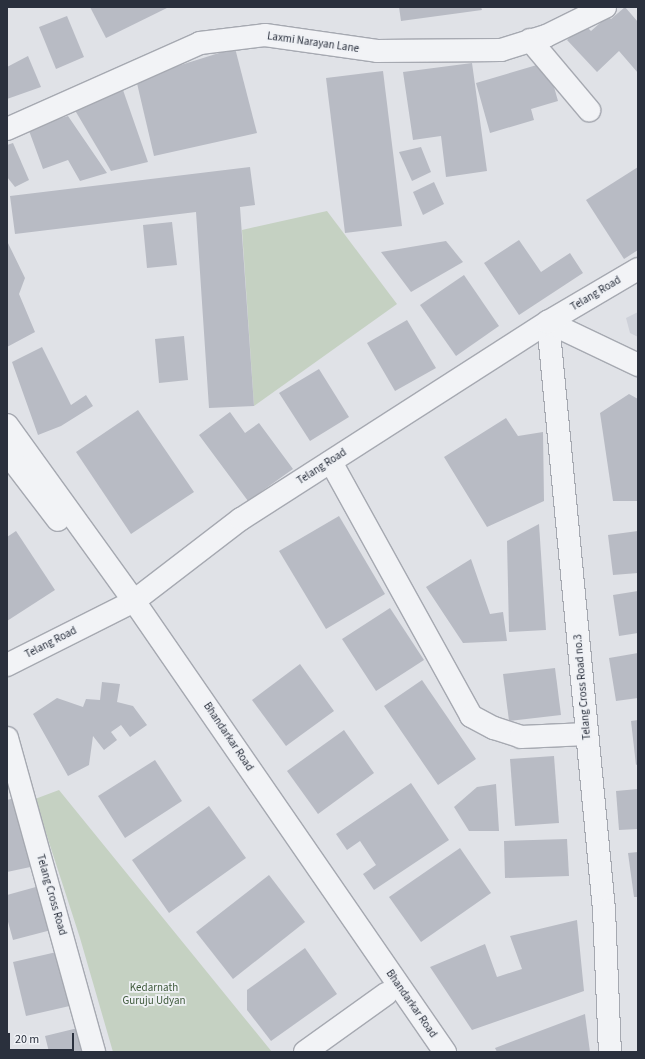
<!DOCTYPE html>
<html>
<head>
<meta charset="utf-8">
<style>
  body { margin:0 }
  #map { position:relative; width:645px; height:1059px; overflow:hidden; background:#e0e2e7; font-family:"Source Sans 3",sans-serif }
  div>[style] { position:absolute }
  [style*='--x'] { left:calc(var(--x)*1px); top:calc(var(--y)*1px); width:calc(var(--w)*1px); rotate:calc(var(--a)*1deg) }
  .built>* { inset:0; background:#ced1d9 }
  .green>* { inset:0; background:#c5d1c2 }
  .building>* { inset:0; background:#b8bbc4 }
  .roads { filter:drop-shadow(1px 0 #a6a9b1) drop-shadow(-1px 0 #a6a9b1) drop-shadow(0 1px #a6a9b1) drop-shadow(0 -1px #a6a9b1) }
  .minor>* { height:22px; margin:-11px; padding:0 11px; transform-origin:11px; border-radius:11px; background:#f2f3f6 }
  .tertiary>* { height:22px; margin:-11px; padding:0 11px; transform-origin:11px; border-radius:11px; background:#f2f3f6 }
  span { translate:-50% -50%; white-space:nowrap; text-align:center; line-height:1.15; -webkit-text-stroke:3.5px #eff1f5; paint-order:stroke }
  .street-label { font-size:11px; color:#2a303d }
  .park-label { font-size:11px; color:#3d5839 }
  .frame { position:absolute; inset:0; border:8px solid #2a303d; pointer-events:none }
  .scale { position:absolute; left:8px; top:1033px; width:66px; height:18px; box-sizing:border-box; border:2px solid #2a303d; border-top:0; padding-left:5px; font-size:12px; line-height:14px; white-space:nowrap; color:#2a303d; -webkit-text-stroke:3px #eff1f5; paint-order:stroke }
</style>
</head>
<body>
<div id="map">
  <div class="built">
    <div style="clip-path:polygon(638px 312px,638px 337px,630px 333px,626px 318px)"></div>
  </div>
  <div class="green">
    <div style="clip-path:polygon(327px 211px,397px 304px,254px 406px,242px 230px)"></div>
    <div style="clip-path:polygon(59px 790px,272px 1052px,113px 1052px,80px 938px,35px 799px)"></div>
  </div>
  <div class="building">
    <div style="clip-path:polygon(90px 7px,169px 7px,106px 38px)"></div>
    <div style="clip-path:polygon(399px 7px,481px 7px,482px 10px,401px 21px)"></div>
    <div style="clip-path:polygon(625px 7px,638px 22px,638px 73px,619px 51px,597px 72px,567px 40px,584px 24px,591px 31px,608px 16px,611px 19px)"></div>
    <div style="clip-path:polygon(67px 16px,84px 57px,56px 69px,39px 27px)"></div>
    <div style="clip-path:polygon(235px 48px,257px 133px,154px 156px,136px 79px)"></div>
    <div style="clip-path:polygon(28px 56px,41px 87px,7px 99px,7px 67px)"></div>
    <div style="clip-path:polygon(547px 62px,558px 101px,531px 109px,534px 120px,490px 133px,476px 83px)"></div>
    <div style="clip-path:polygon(472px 63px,487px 171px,446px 177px,441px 136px,413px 140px,403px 72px)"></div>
    <div style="clip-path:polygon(383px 71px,402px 226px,345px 233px,326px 78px)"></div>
    <div style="clip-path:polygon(123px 90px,148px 162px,111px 171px,73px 107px)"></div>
    <div style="clip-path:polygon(68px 116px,107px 173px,80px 181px,68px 160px,43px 169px,28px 128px)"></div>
    <div style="clip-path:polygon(13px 143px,29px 180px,15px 187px,7px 177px,7px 145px)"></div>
    <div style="clip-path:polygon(421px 147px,431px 172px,412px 181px,399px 152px)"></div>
    <div style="clip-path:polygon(250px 167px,255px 205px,240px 207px,254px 406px,209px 408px,196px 212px,15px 234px,10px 196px)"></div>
    <div style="clip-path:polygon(638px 167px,638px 250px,624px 259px,586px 200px)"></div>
    <div style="clip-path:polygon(434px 182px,444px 204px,423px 215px,413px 192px)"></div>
    <div style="clip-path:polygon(172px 222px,177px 265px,147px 268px,143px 225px)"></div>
    <div style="clip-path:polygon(519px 240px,541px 272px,570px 253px,583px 273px,519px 315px,484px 263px)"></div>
    <div style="clip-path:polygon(7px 241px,25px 278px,19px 294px,35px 332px,7px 347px)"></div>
    <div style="clip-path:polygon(446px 241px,463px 262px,411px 292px,381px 252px)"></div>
    <div style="clip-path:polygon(464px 275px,499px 326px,456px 356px,420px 305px)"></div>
    <div style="clip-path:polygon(407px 320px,436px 368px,395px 391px,367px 343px)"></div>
    <div style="clip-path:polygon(184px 336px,188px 380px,159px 383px,155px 339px)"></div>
    <div style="clip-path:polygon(42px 347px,71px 405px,86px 395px,93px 406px,61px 426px,38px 435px,12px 362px)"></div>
    <div style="clip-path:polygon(319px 369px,349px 417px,310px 441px,279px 393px)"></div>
    <div style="clip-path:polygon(629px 394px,638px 399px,638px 501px,613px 501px,600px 413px)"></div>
    <div style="clip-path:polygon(138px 410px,194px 492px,131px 534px,76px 452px)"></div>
    <div style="clip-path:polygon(230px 412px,245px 433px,259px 423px,293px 469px,248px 501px,199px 435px)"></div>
    <div style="clip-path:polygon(506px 418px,518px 436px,543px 432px,544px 501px,487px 527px,444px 457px)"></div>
    <div style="clip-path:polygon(339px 516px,385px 594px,326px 629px,279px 551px)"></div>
    <div style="clip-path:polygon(539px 524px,546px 630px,509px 632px,507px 541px)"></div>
    <div style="clip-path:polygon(16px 531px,55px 590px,7px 621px,7px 537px)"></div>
    <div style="clip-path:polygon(638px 531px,638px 573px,613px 575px,608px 535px)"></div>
    <div style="clip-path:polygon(471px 559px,490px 614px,503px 612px,507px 641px,463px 643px,426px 587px)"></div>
    <div style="clip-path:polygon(638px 591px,638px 633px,619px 636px,613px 595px)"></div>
    <div style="clip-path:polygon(390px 608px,424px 660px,376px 691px,342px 639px)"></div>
    <div style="clip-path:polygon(638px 653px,638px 698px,616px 701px,609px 658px)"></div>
    <div style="clip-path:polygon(300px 664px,334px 711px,286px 746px,252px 700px)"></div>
    <div style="clip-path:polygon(555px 668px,561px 715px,509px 721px,503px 674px)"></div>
    <div style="clip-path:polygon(422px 680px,476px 759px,438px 785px,384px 706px)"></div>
    <div style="clip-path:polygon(102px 682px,120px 684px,117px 702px,133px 706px,147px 725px,130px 737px,121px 725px,111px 732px,117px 740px,104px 750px,93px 736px,89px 765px,68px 776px,33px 714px,57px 698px,83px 707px,86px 699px,100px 700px)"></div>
    <div style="clip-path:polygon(638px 720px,638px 764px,636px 765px,631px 721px)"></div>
    <div style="clip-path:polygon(344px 730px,374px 773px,318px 814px,287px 771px)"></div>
    <div style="clip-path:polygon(554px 756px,559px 823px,515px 826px,510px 759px)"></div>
    <div style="clip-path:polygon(155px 760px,182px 801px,125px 838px,98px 796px)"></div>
    <div style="clip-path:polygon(411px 783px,449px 840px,374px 890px,363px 874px,376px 865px,360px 841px,347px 850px,336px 834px)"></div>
    <div style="clip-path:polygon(496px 784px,499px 831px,469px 831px,454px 807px,477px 787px)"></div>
    <div style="clip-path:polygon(638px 789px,638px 829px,619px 830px,616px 791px)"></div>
    <div style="clip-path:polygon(19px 797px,35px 866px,7px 872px,7px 800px)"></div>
    <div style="clip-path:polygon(209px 806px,246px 858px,169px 913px,132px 860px)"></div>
    <div style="clip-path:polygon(567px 839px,569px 876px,505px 878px,504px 841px)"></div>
    <div style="clip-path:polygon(460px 848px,491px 893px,421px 942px,389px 897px)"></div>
    <div style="clip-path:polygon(638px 852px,638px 897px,634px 897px,628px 853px)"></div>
    <div style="clip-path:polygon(269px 875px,305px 922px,233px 979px,196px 932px)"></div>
    <div style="clip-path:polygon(43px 885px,55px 929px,13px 940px,7px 918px,7px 895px)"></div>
    <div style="clip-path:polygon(577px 920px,584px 991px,472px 1030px,430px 967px,485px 944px,497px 977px,522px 969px,510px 936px)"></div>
    <div style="clip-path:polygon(305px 948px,337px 994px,271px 1041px,247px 1010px,247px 990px)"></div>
    <div style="clip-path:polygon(61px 951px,74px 1005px,26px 1016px,13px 962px)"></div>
    <div style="clip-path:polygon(585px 1014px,590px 1052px,497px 1052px,495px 1048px)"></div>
    <div style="clip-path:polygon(82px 1027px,88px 1052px,49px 1052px,45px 1036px)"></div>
  </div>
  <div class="roads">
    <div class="minor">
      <div style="--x:530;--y:40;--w:92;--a:49.9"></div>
      <div style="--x:7;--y:129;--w:211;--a:-24"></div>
      <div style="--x:200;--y:43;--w:65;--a:-7"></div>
      <div style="--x:265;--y:35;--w:113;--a:8.1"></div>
      <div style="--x:377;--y:51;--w:124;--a:-0.5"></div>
      <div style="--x:501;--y:50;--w:47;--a:-17.3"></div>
      <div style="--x:546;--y:36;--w:66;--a:-26.2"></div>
      <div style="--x:548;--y:322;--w:591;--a:84.56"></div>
      <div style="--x:604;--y:910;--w:142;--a:87.6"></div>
      <div style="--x:548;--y:322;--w:100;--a:25.5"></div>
      <div style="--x:331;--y:462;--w:290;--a:61.1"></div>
      <div style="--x:471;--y:716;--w:26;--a:28"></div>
      <div style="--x:494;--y:728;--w:28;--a:18"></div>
      <div style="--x:521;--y:737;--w:66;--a:-2.6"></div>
      <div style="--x:7;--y:665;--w:142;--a:-26.7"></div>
      <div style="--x:134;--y:601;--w:135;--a:-37.5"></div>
      <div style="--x:241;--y:519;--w:365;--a:-32.7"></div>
      <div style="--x:548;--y:322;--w:104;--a:-30.5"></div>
      <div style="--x:7;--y:738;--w:326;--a:74.5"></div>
      <div style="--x:305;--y:1052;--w:100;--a:-35.6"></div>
    </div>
    <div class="tertiary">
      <div style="--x:7;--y:425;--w:217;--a:54.2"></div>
      <div style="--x:134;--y:601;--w:548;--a:55.41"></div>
      <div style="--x:7;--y:453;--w:84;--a:52.7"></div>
    </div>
  </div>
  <div class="street-label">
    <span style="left:313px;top:43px;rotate:8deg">Laxmi Narayan Lane</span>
    <span style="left:596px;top:294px;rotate:-31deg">Telang Road</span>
    <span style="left:322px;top:467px;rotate:-33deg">Telang Road</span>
    <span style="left:51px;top:643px;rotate:-27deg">Telang Road</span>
    <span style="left:583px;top:687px;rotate:-95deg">Telang Cross Road no.3</span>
    <span style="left:228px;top:737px;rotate:56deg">Bhandarkar Road</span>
    <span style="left:51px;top:895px;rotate:74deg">Telang Cross Road</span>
    <span style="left:411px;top:1004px;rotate:55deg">Bhandarkar Road</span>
  </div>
  <div class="park-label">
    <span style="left:154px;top:995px">Kedarnath<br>Guruju Udyan</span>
  </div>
  <div class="frame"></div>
  <div class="scale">20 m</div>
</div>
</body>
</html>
